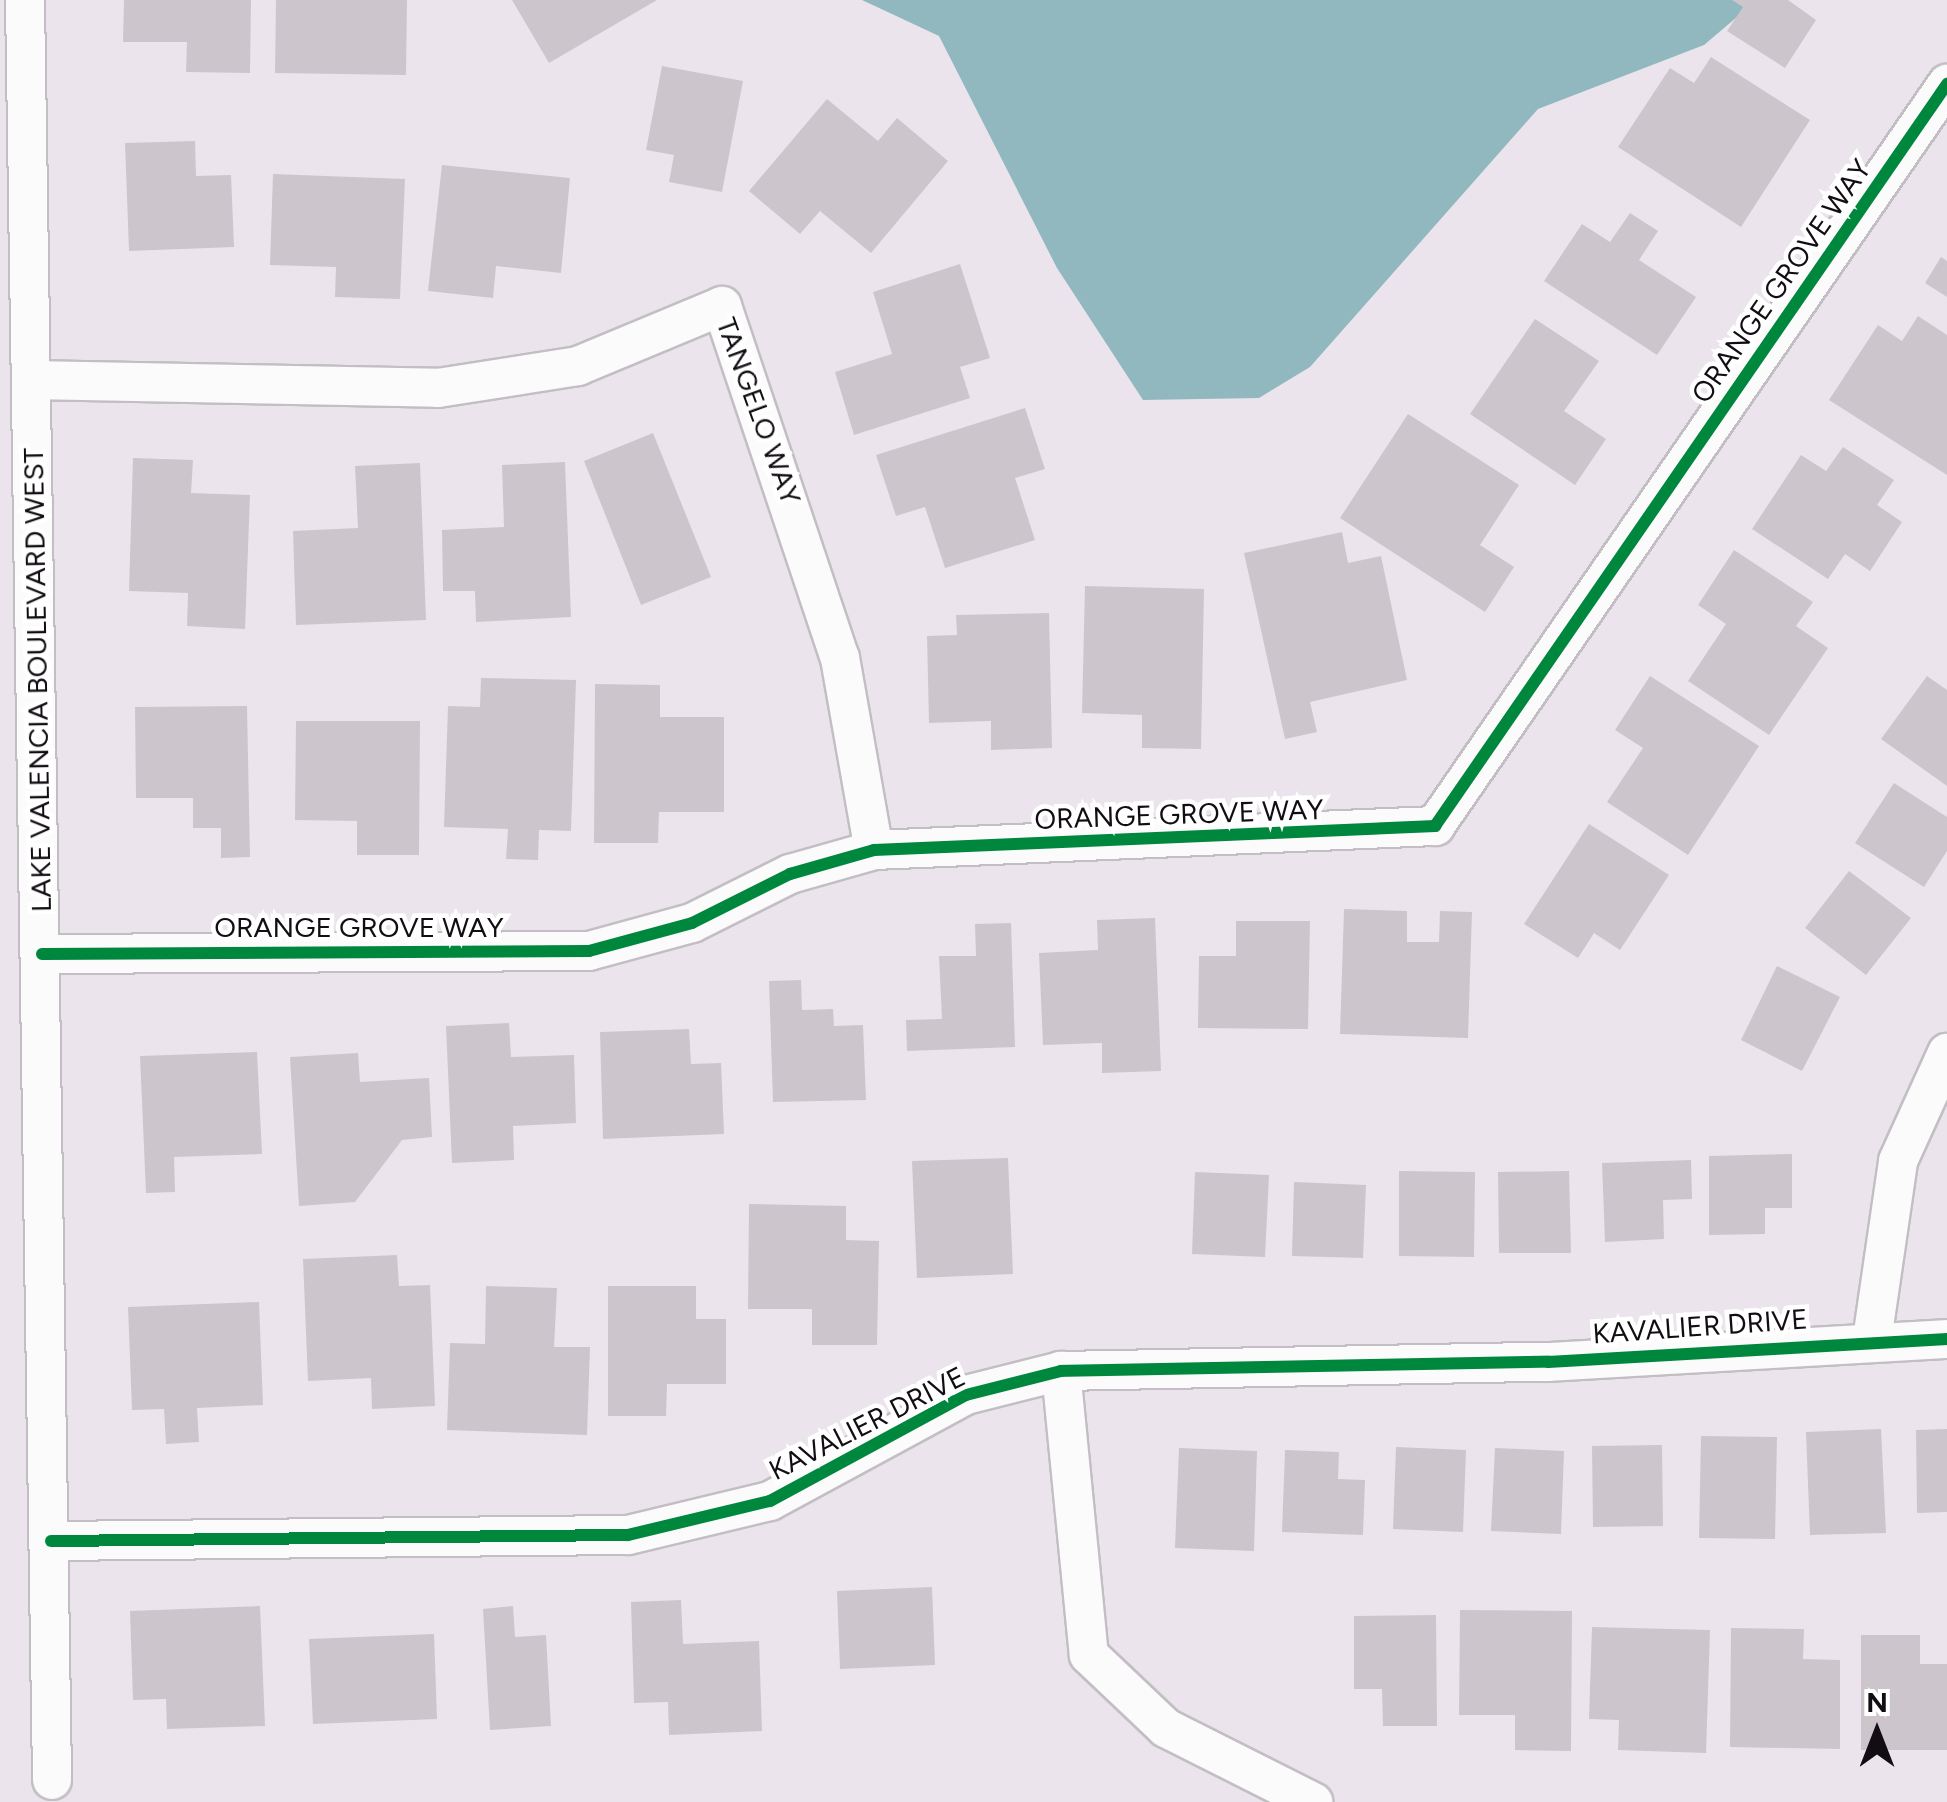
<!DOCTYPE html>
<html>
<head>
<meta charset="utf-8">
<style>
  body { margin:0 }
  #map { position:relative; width:1947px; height:1802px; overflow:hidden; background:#ebe4ec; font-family:Figtree,sans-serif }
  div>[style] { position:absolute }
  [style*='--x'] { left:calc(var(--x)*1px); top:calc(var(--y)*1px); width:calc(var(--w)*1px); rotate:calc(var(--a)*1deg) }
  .water>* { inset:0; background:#91b8bf }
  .building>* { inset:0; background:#ccc6cc }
  .roads { filter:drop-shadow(2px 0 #c3bec4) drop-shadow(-2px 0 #c3bec4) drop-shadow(0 2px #c3bec4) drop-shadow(0 -2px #c3bec4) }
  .street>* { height:38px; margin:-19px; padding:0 19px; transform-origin:19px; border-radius:19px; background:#fcfbfc }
  .cycleway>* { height:12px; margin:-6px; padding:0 6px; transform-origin:6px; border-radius:6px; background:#00873e }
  span { translate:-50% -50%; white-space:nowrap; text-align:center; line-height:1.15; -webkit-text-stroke:9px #fff; paint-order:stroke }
  .street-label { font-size:28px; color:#110d12 }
  .north { position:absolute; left:1827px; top:1682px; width:100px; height:100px; -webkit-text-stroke:8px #fff; paint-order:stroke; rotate:0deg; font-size:28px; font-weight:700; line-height:40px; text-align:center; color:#110d12 }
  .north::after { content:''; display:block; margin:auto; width:35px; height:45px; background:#110d12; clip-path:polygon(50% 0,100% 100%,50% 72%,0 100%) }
</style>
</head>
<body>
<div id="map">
  <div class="water">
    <div style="clip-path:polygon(862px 0,1757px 0,1704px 45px,1538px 109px,1310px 367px,1259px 398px,1143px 400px,1057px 268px,939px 36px)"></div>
  </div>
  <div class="building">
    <div style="clip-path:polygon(124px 0,251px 0,250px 73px,186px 72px,187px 42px,123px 42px)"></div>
    <div style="clip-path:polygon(276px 0,407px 0,406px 75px,275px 73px)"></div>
    <div style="clip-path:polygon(512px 0,657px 0,549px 63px)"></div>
    <div style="clip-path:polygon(1732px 0,1788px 0,1816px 20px,1785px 68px,1727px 31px,1743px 7px)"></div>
    <div style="clip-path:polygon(1711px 57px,1810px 120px,1741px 227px,1618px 147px,1670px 68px,1694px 83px)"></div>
    <div style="clip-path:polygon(662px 66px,743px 81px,722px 192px,669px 182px,674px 155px,646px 150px)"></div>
    <div style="clip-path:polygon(827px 99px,878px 141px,897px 118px,948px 161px,871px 253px,820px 211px,800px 234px,749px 191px)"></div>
    <div style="clip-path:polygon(195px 141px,196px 176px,231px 175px,234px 247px,129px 251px,125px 143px)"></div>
    <div style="clip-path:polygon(442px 165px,570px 178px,561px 273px,496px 266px,493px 298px,428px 291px)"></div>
    <div style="clip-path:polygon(273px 174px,405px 179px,400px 299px,335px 297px,336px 267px,270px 265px)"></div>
    <div style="clip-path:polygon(1630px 213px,1658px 231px,1639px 260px,1696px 297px,1657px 355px,1544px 281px,1582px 224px,1610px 242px)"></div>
    <div style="clip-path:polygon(1941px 257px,1947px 261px,1947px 297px,1925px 283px)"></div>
    <div style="clip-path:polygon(960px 264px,990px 358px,960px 367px,970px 398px,854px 435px,835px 372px,892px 354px,873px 292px)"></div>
    <div style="clip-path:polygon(1918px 316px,1947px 335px,1947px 475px,1829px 400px,1878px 325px,1902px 341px)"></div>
    <div style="clip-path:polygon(1535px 319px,1599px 361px,1564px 411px,1606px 439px,1575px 485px,1470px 414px)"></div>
    <div style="clip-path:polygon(1025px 408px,1045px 469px,1015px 478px,1035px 540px,945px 568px,925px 507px,896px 516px,876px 455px)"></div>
    <div style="clip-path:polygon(1408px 414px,1519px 485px,1480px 545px,1514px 567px,1485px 612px,1340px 518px)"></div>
    <div style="clip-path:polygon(653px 433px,711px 577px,641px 605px,584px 461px)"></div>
    <div style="clip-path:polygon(1843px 447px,1894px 480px,1877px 505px,1902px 522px,1870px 571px,1845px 554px,1828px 579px,1752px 529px,1801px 455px,1826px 471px)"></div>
    <div style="clip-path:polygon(133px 458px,193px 460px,191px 493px,250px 495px,245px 629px,187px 626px,188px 593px,129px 591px)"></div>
    <div style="clip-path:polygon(565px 462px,571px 617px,476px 622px,475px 591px,443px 591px,442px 530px,504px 527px,502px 465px)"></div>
    <div style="clip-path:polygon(420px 463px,426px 620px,296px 625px,293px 531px,358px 528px,355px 466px)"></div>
    <div style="clip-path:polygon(1342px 532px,1348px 563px,1381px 556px,1407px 680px,1310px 702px,1317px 732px,1285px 739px,1244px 553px)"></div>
    <div style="clip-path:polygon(1734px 550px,1813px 602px,1796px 626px,1828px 648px,1769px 735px,1688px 681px,1726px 624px,1698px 605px)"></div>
    <div style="clip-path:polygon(1085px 586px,1204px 589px,1201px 749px,1142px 748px,1142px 715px,1082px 713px)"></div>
    <div style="clip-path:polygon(1049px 613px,1052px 748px,991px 750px,991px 721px,929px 723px,927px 636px,957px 635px,956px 615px)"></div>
    <div style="clip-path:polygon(1650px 676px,1759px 746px,1688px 855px,1607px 802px,1643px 748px,1615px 730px)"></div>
    <div style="clip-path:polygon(1927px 676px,1947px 690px,1947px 786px,1881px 739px)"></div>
    <div style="clip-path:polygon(481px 678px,576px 680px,571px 831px,539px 830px,538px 860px,506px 859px,508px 829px,444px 827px,448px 706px,480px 707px)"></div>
    <div style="clip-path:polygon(595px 684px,660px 685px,660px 717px,724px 717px,724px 812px,659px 812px,658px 843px,594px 843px)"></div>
    <div style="clip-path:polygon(247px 706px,250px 857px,221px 858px,221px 828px,193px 828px,193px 798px,136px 798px,135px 707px)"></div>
    <div style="clip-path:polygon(296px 721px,420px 721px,419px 855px,357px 855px,357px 821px,295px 820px)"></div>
    <div style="clip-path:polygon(1894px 783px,1947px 817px,1947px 851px,1924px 887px,1855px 843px)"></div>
    <div style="clip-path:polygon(1589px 824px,1669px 875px,1620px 950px,1594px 933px,1578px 958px,1524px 924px)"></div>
    <div style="clip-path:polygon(1849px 871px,1911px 918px,1866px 975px,1805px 928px)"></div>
    <div style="clip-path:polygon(1344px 909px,1407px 911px,1407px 942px,1439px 942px,1440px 911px,1472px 912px,1468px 1038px,1340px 1034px)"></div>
    <div style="clip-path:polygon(1155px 918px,1161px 1071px,1102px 1073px,1102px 1043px,1043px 1045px,1039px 953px,1098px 950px,1097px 920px)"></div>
    <div style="clip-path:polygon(1236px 921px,1310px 921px,1308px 1029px,1198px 1028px,1199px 956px,1236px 956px)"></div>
    <div style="clip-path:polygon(1011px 923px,1015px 1047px,907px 1051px,906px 1020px,942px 1019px,939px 956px,976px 956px,975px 924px)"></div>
    <div style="clip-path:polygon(1777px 966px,1840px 997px,1802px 1071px,1741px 1040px)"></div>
    <div style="clip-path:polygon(801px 980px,802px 1010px,833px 1009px,834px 1026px,863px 1025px,866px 1100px,773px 1102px,769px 981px)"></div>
    <div style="clip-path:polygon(509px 1023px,511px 1057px,574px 1055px,576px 1123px,513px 1126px,514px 1160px,452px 1163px,446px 1026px)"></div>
    <div style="clip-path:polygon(689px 1029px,691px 1064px,721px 1063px,724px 1134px,603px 1139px,600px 1032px)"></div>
    <div style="clip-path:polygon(257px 1052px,262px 1154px,174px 1157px,175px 1192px,146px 1193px,140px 1056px)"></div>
    <div style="clip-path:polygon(358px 1053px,360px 1082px,429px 1078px,432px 1137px,402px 1140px,355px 1202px,299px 1206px,290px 1057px)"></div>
    <div style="clip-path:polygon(1792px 1154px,1792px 1208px,1765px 1208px,1765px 1234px,1709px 1235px,1709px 1156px)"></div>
    <div style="clip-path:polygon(1008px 1158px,1013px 1274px,917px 1278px,912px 1161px)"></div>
    <div style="clip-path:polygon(1691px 1160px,1692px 1199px,1663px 1200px,1664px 1239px,1605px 1242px,1602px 1163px)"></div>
    <div style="clip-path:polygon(1399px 1171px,1475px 1172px,1474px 1257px,1399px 1256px)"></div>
    <div style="clip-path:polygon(1569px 1171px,1571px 1253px,1499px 1253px,1498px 1172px)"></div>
    <div style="clip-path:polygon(1195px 1172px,1269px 1175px,1265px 1257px,1192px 1254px)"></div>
    <div style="clip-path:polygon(1294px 1182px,1366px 1185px,1363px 1258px,1292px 1256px)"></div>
    <div style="clip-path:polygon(749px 1204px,846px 1206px,846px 1240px,879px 1241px,877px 1345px,812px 1345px,812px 1309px,748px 1309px)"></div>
    <div style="clip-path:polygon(397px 1255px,399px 1286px,430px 1285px,435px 1406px,372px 1409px,371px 1378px,308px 1381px,303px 1259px)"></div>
    <div style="clip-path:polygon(486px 1286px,557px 1288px,554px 1347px,590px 1347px,587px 1435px,447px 1430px,450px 1343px,485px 1344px)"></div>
    <div style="clip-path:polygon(608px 1286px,696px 1286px,696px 1319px,726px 1319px,726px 1384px,667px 1384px,666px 1416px,608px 1416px)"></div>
    <div style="clip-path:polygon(259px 1302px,263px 1405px,197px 1408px,199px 1442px,166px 1444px,164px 1409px,132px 1410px,128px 1307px)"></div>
    <div style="clip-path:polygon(1881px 1429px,1886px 1533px,1810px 1535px,1806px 1432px)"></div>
    <div style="clip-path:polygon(1947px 1429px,1947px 1512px,1917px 1513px,1916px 1430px)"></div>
    <div style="clip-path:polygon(1701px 1436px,1777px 1437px,1775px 1539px,1699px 1538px)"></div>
    <div style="clip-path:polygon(1662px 1445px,1663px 1526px,1593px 1527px,1592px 1446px)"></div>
    <div style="clip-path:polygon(1396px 1447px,1466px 1450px,1463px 1532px,1393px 1529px)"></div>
    <div style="clip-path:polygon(1179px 1448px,1257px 1451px,1254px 1551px,1175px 1548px)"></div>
    <div style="clip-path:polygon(1495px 1448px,1564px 1451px,1561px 1534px,1491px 1531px)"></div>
    <div style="clip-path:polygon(1285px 1450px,1339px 1452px,1338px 1479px,1365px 1480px,1363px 1535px,1282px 1532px)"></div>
    <div style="clip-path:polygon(932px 1587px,935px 1665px,840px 1669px,837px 1591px)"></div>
    <div style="clip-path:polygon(681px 1600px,683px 1644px,759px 1641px,762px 1731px,669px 1735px,668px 1702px,634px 1703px,631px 1602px)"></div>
    <div style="clip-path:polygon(260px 1606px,265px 1726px,167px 1729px,166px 1699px,133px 1700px,130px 1611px)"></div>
    <div style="clip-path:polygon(513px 1606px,515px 1637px,546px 1635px,551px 1726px,490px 1730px,483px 1609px)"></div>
    <div style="clip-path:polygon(1460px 1610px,1572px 1611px,1571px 1751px,1515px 1750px,1515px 1715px,1459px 1715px)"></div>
    <div style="clip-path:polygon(1436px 1615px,1437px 1726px,1383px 1726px,1382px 1689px,1354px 1689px,1354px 1616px)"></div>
    <div style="clip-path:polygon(1592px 1627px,1710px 1630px,1706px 1753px,1618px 1750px,1619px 1720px,1589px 1719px)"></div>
    <div style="clip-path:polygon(1731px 1628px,1804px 1629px,1803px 1659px,1840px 1660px,1840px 1749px,1730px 1747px)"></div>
    <div style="clip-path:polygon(434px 1634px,437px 1719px,313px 1724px,309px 1639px)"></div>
    <div style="clip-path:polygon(1861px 1635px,1920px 1635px,1920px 1664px,1947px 1664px,1947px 1750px,1861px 1750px)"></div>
  </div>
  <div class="roads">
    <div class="street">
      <div style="--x:25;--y:0;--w:1780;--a:89.13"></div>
      <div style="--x:31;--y:380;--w:407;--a:1.1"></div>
      <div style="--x:438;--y:388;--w:142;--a:-8.9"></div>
      <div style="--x:578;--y:366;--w:156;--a:-22.6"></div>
      <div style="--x:722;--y:306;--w:371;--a:71.5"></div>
      <div style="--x:840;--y:658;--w:195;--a:80"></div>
      <div style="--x:42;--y:954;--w:547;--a:-0.31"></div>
      <div style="--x:589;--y:951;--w:107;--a:-15.2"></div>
      <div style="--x:692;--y:923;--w:110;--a:-26.6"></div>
      <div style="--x:790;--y:874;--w:87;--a:-15.9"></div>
      <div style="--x:874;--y:850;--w:562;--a:-2.45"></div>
      <div style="--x:1435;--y:826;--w:902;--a:-55.39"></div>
      <div style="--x:1872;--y:1340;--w:181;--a:-81.7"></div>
      <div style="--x:1898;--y:1161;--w:119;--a:-65.6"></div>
      <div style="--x:1061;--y:1371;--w:285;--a:84.4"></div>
      <div style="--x:1089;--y:1655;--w:106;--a:43.5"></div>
      <div style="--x:1166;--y:1728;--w:165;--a:26.7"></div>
      <div style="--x:51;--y:1541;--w:577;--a:-0.6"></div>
      <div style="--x:628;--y:1535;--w:146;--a:-13.5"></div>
      <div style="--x:770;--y:1501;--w:223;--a:-28.4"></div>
      <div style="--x:966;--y:1395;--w:98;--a:-14.2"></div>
      <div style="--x:1061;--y:1371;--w:487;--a:-1.1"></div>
      <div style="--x:1548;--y:1362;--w:400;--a:-3.3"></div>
    </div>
  </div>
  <div class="cycleway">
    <div style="--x:42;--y:954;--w:547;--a:-0.31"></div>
    <div style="--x:589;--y:951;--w:107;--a:-15.2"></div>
    <div style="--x:692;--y:923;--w:110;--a:-26.6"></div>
    <div style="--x:790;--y:874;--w:87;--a:-15.9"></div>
    <div style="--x:874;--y:850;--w:562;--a:-2.45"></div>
    <div style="--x:1435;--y:826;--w:902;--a:-55.39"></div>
    <div style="--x:51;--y:1541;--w:577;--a:-0.6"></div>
    <div style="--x:628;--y:1535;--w:146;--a:-13.5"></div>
    <div style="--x:770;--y:1501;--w:223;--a:-28.4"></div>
    <div style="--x:966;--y:1395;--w:98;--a:-14.2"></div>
    <div style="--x:1061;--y:1371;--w:487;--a:-1.1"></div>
    <div style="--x:1548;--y:1362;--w:400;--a:-3.3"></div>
  </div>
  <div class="street-label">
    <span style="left:1781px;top:281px;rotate:-55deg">ORANGE GROVE WAY</span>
    <span style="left:759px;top:411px;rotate:70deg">TANGELO WAY</span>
    <span style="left:37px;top:680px;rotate:-91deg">LAKE VALENCIA BOULEVARD WEST</span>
    <span style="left:1179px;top:814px;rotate:-2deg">ORANGE GROVE WAY</span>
    <span style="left:359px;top:927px">ORANGE GROVE WAY</span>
    <span style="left:1700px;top:1326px;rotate:-4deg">KAVALIER DRIVE</span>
    <span style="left:867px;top:1423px;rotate:-27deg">KAVALIER DRIVE</span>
  </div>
  <div class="north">N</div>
</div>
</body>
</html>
